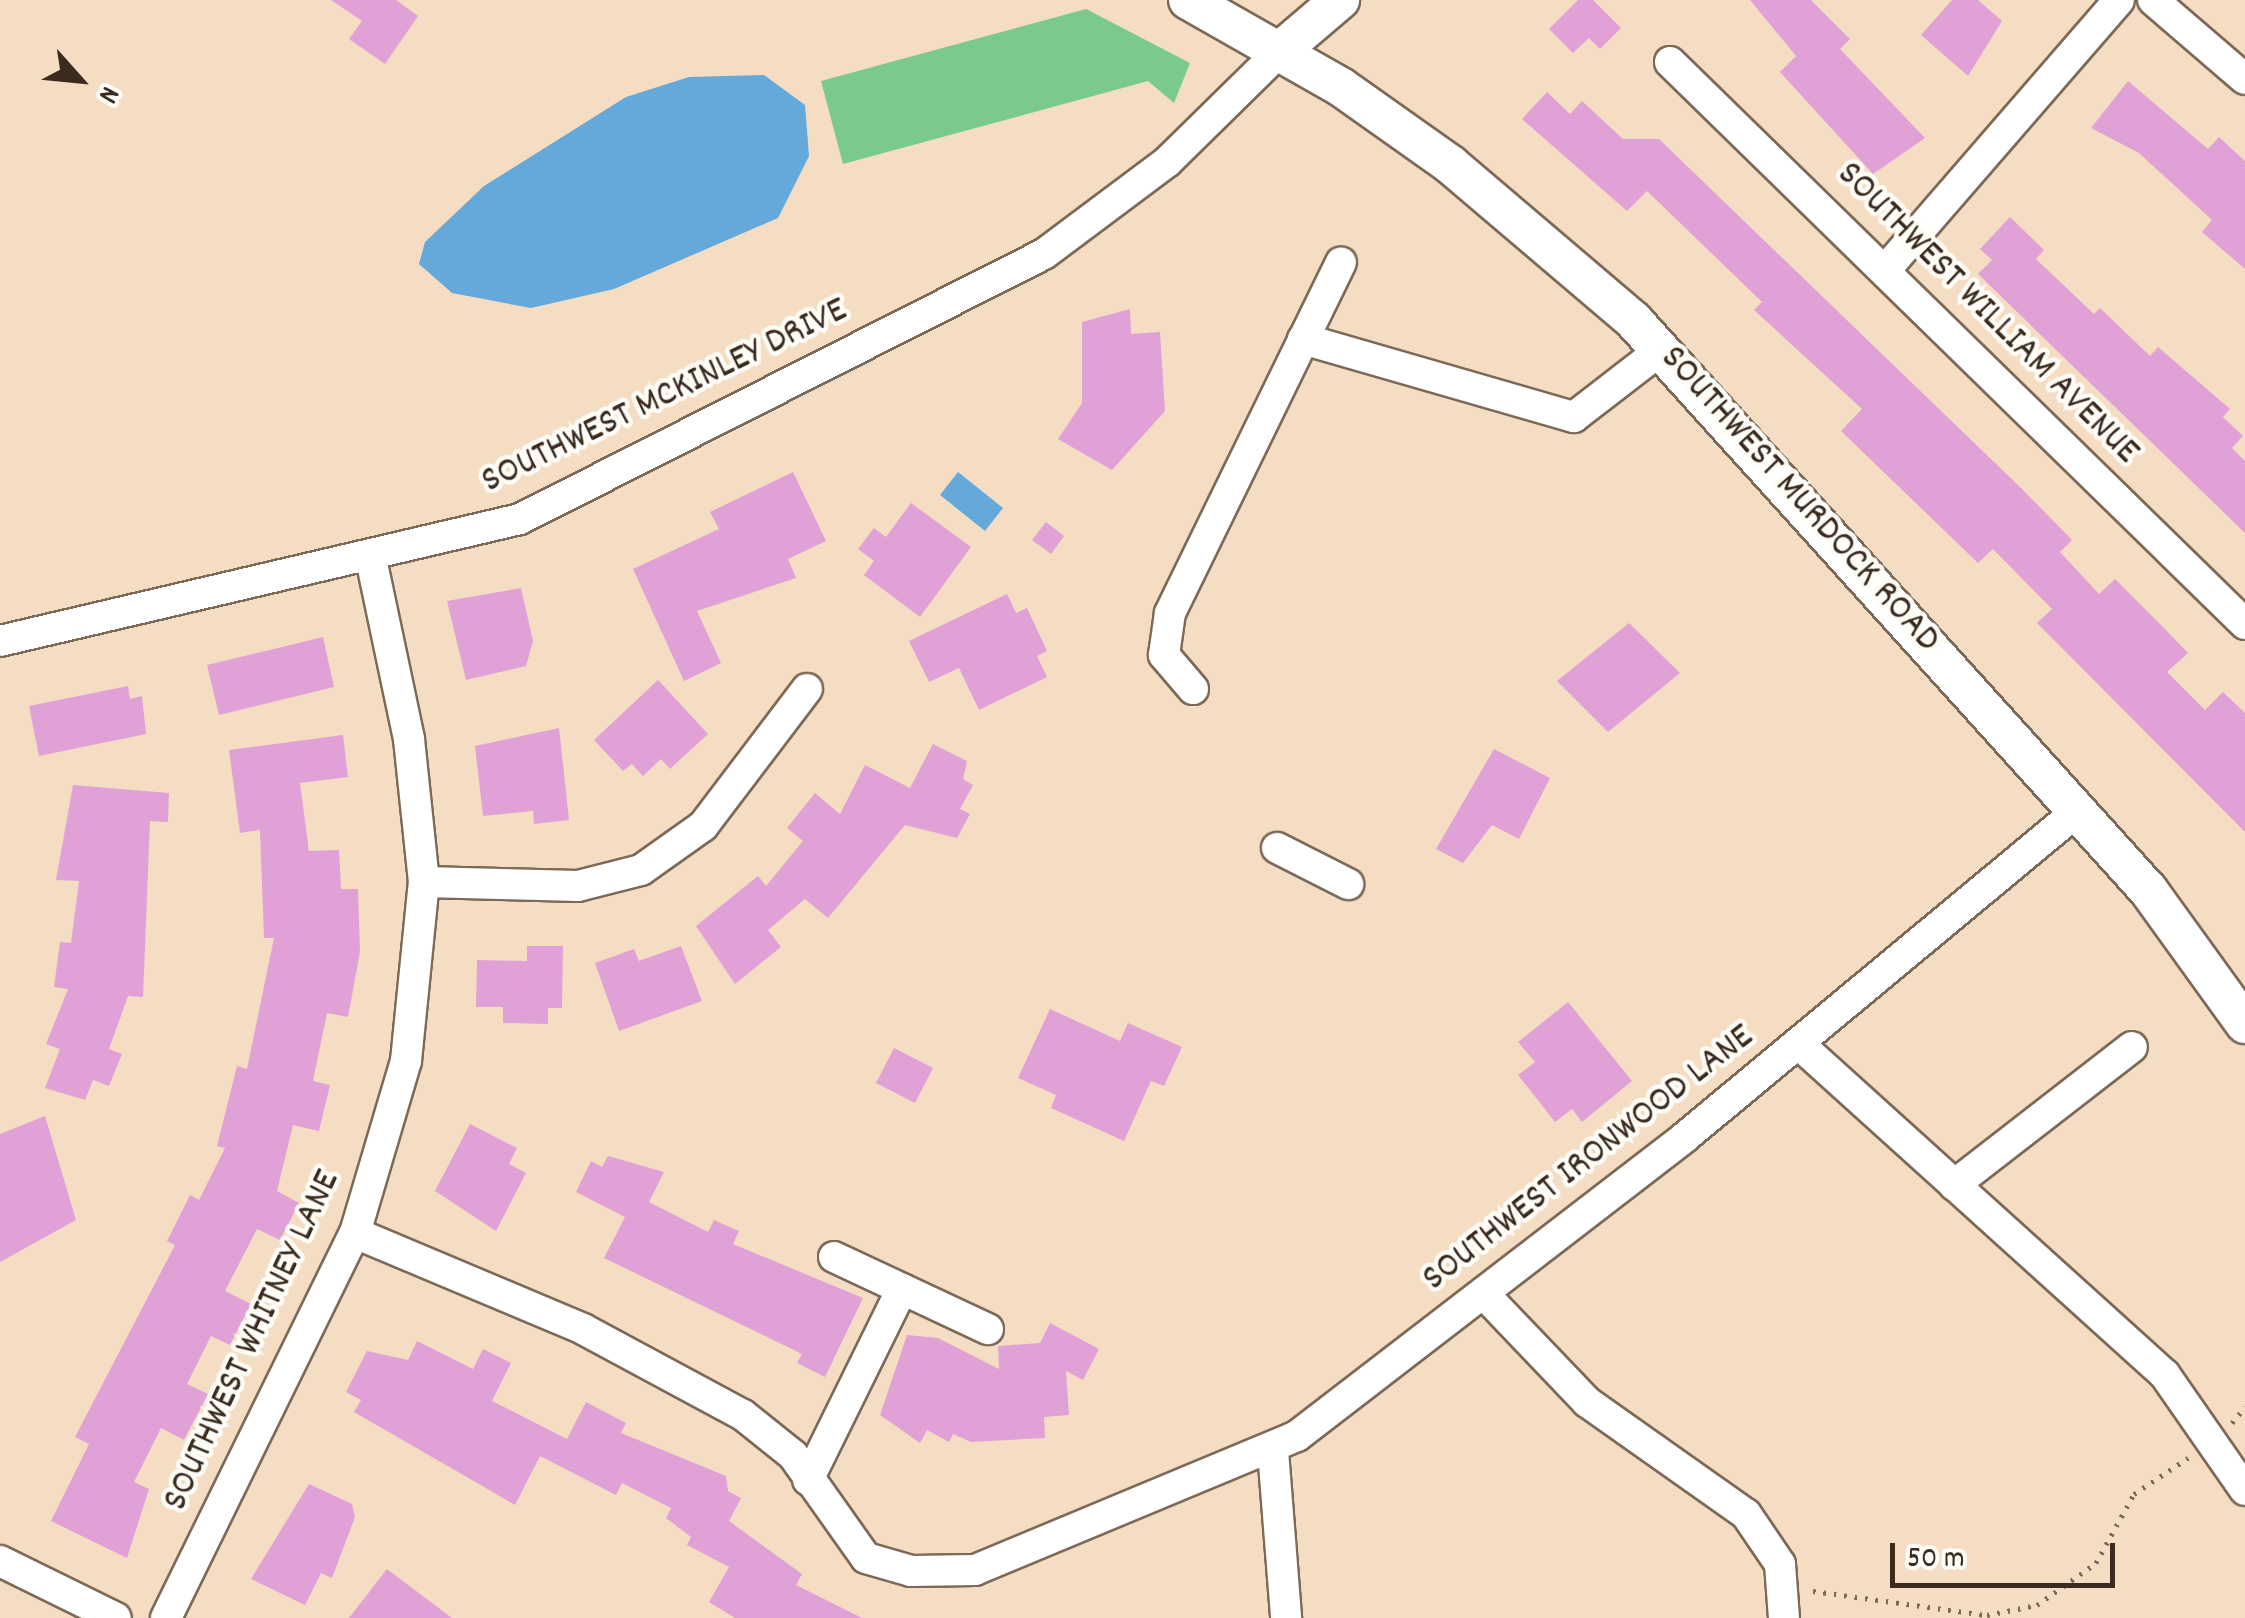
<!DOCTYPE html>
<html>
<head>
<meta charset="utf-8">
<style>
  body { margin:0 }
  #map { position:relative; width:2245px; height:1618px; overflow:hidden; background:#f5ddc3; font-family:Dekko,sans-serif }
  div>[style] { position:absolute }
  [style*='--x'] { left:calc(var(--x)*1px); top:calc(var(--y)*1px); width:calc(var(--w)*1px); rotate:calc(var(--a)*1deg) }
  .green>* { inset:0; background:#7aca8b }
  .water>* { inset:0; background:#65a8da }
  .building>* { inset:0; background:#e0a1d7 }
  .path>* { height:5px; margin-top:-2.5px; transform-origin:0; background:repeating-linear-gradient(90deg,#7c6958 0 2.5px,transparent 0 10.5px) }
  .roads { filter:drop-shadow(2px 0 #7c6958) drop-shadow(-2px 0 #7c6958) drop-shadow(0 2px #7c6958) drop-shadow(0 -2px #7c6958) }
  .minor>* { height:30px; margin:-15px; padding:0 15px; transform-origin:15px; border-radius:15px; background:#fff }
  .major>* { height:38px; margin:-19px; padding:0 19px; transform-origin:19px; border-radius:19px; background:#fff }
  span { translate:-50% -50%; white-space:nowrap; text-align:center; line-height:1.15; -webkit-text-stroke:9px #fdfcf7; paint-order:stroke }
  .street-label { font-size:38px; color:#3b2a1e }
  .north { position:absolute; left:30px; top:30px; width:100px; height:100px; -webkit-text-stroke:8px #fdfcf7; paint-order:stroke; rotate:117deg; font-size:28px; font-weight:700; line-height:40px; text-align:center; color:#3b2a1e }
  .north::after { content:''; display:block; margin:auto; width:35px; height:45px; background:#3b2a1e; clip-path:polygon(50% 0,100% 100%,50% 72%,0 100%) }
  .scale { position:absolute; left:1890px; top:1543px; width:225px; height:45px; box-sizing:border-box; border:5px solid #3b2a1e; border-top:0; padding-left:12px; font-size:30px; line-height:35px; white-space:nowrap; color:#3b2a1e; -webkit-text-stroke:8px #fdfcf7; paint-order:stroke }
</style>
</head>
<body>
<div id="map">
  <div class="green">
    <div style="clip-path:polygon(1086px 9px,1190px 63px,1174px 103px,1148px 81px,843px 164px,821px 81px)"></div>
  </div>
  <div class="water">
    <div style="clip-path:polygon(764px 75px,805px 105px,809px 156px,778px 218px,614px 289px,531px 308px,452px 293px,419px 264px,425px 242px,484px 186px,626px 97px,689px 77px)"></div>
    <div style="clip-path:polygon(958px 472px,1003px 508px,985px 531px,940px 495px)"></div>
  </div>
  <div class="building">
    <div style="clip-path:polygon(331px 0,396px 0,418px 16px,385px 64px,349px 39px,362px 21px)"></div>
    <div style="clip-path:polygon(1578px 0,1593px 0,1621px 28px,1600px 49px,1589px 38px,1573px 53px,1549px 29px)"></div>
    <div style="clip-path:polygon(1750px 0,1811px 0,1850px 39px,1840px 49px,1925px 138px,1873px 174px,1780px 72px,1796px 56px)"></div>
    <div style="clip-path:polygon(1952px 0,1978px 0,2002px 21px,1968px 76px,1921px 35px)"></div>
    <div style="clip-path:polygon(2128px 81px,2208px 149px,2219px 137px,2245px 161px,2245px 269px,2202px 232px,2212px 220px,2139px 153px,2091px 128px)"></div>
    <div style="clip-path:polygon(1547px 92px,1570px 114px,1582px 101px,1623px 139px,1659px 139px,2021px 488px,2072px 540px,2060px 552px,2099px 594px,2115px 579px,2163px 627px,2188px 653px,2167px 672px,2205px 710px,2223px 692px,2245px 713px,2245px 832px,2037px 623px,2052px 609px,1993px 549px,1978px 563px,1841px 431px,1862px 409px,1754px 310px,1762px 302px,1647px 191px,1627px 211px,1522px 119px)"></div>
    <div style="clip-path:polygon(2010px 217px,2044px 250px,2036px 259px,2094px 314px,2100px 308px,2150px 356px,2158px 347px,2230px 409px,2223px 417px,2243px 436px,2232px 448px,2245px 461px,2245px 533px,1978px 274px,1992px 260px,1980px 249px)"></div>
    <div style="clip-path:polygon(1130px 309px,1131px 334px,1160px 332px,1165px 411px,1112px 470px,1058px 439px,1082px 403px,1082px 322px)"></div>
    <div style="clip-path:polygon(793px 472px,826px 541px,788px 559px,796px 578px,697px 611px,721px 663px,684px 681px,633px 569px,719px 529px,710px 512px)"></div>
    <div style="clip-path:polygon(911px 503px,971px 547px,920px 617px,864px 575px,874px 561px,858px 549px,874px 528px,886px 537px)"></div>
    <div style="clip-path:polygon(1046px 522px,1064px 536px,1051px 554px,1032px 540px)"></div>
    <div style="clip-path:polygon(521px 588px,533px 641px,526px 666px,466px 680px,447px 601px)"></div>
    <div style="clip-path:polygon(1007px 594px,1016px 613px,1027px 608px,1047px 651px,1037px 656px,1047px 677px,979px 710px,959px 668px,929px 682px,909px 641px)"></div>
    <div style="clip-path:polygon(1629px 623px,1680px 673px,1608px 732px,1557px 681px)"></div>
    <div style="clip-path:polygon(323px 637px,334px 687px,219px 715px,207px 665px)"></div>
    <div style="clip-path:polygon(658px 680px,708px 734px,670px 769px,661px 759px,643px 776px,632px 764px,623px 771px,594px 740px)"></div>
    <div style="clip-path:polygon(128px 686px,130px 699px,142px 696px,146px 734px,39px 756px,29px 706px)"></div>
    <div style="clip-path:polygon(559px 728px,569px 820px,534px 824px,533px 811px,483px 816px,475px 746px)"></div>
    <div style="clip-path:polygon(343px 735px,348px 777px,300px 783px,309px 851px,339px 850px,341px 889px,358px 889px,360px 952px,348px 1017px,327px 1013px,313px 1081px,330px 1085px,319px 1131px,293px 1125px,277px 1191px,299px 1203px,280px 1240px,257px 1229px,225px 1291px,251px 1304px,230px 1345px,211px 1336px,187px 1384px,208px 1394px,184px 1440px,161px 1428px,134px 1482px,149px 1489px,127px 1558px,51px 1521px,89px 1444px,75px 1437px,175px 1245px,167px 1241px,190px 1195px,199px 1200px,225px 1148px,217px 1146px,237px 1066px,247px 1069px,274px 938px,264px 938px,260px 830px,240px 833px,229px 750px)"></div>
    <div style="clip-path:polygon(933px 744px,967px 761px,963px 779px,973px 785px,960px 809px,970px 814px,957px 838px,905px 825px,828px 918px,805px 899px,768px 930px,781px 947px,735px 984px,696px 926px,758px 876px,766px 886px,803px 841px,787px 828px,815px 793px,840px 814px,865px 765px,910px 788px)"></div>
    <div style="clip-path:polygon(1494px 749px,1550px 778px,1519px 839px,1492px 825px,1463px 863px,1436px 849px)"></div>
    <div style="clip-path:polygon(73px 785px,169px 793px,168px 822px,150px 821px,143px 997px,128px 996px,109px 1049px,122px 1054px,109px 1086px,93px 1080px,85px 1100px,45px 1088px,60px 1049px,46px 1044px,68px 989px,54px 987px,60px 942px,71px 943px,79px 881px,56px 880px)"></div>
    <div style="clip-path:polygon(527px 946px,563px 946px,562px 1008px,548px 1008px,548px 1024px,503px 1023px,503px 1007px,476px 1007px,477px 960px,527px 961px)"></div>
    <div style="clip-path:polygon(681px 946px,702px 1001px,619px 1031px,595px 963px,634px 949px,639px 961px)"></div>
    <div style="clip-path:polygon(1568px 1002px,1632px 1081px,1582px 1122px,1572px 1109px,1555px 1122px,1518px 1075px,1535px 1062px,1518px 1042px)"></div>
    <div style="clip-path:polygon(1050px 1009px,1120px 1041px,1128px 1023px,1182px 1047px,1164px 1086px,1151px 1081px,1124px 1141px,1051px 1108px,1056px 1095px,1018px 1078px)"></div>
    <div style="clip-path:polygon(894px 1048px,933px 1068px,915px 1103px,876px 1083px)"></div>
    <div style="clip-path:polygon(45px 1116px,76px 1220px,0 1262px,0 1134px)"></div>
    <div style="clip-path:polygon(470px 1124px,517px 1148px,509px 1164px,526px 1173px,496px 1231px,435px 1191px)"></div>
    <div style="clip-path:polygon(608px 1156px,664px 1172px,649px 1202px,708px 1232px,714px 1220px,739px 1231px,733px 1244px,863px 1298px,825px 1377px,797px 1363px,802px 1354px,604px 1258px,625px 1217px,576px 1192px,591px 1161px,602px 1167px)"></div>
    <div style="clip-path:polygon(1050px 1323px,1099px 1349px,1083px 1380px,1066px 1371px,1069px 1415px,1044px 1417px,1045px 1438px,971px 1442px,953px 1434px,949px 1442px,927px 1430px,920px 1443px,880px 1415px,907px 1335px,938px 1338px,999px 1369px,998px 1346px,1040px 1343px)"></div>
    <div style="clip-path:polygon(417px 1341px,473px 1369px,483px 1349px,511px 1363px,492px 1401px,567px 1439px,586px 1402px,626px 1423px,621px 1433px,726px 1476px,728px 1491px,741px 1498px,729px 1521px,802px 1574px,796px 1585px,862px 1618px,735px 1618px,709px 1602px,729px 1567px,687px 1545px,691px 1537px,666px 1518px,671px 1508px,622px 1483px,616px 1495px,540px 1456px,515px 1505px,354px 1412px,361px 1400px,346px 1392px,367px 1351px,408px 1360px)"></div>
    <div style="clip-path:polygon(309px 1484px,352px 1504px,355px 1517px,332px 1578px,321px 1573px,305px 1605px,251px 1579px)"></div>
    <div style="clip-path:polygon(387px 1569px,452px 1618px,349px 1618px)"></div>
  </div>
  <div class="path">
    <div style="--x:2232;--y:1423;--w:21;--a:-51"></div>
    <div style="--x:1813;--y:1591;--w:176;--a:7.9"></div>
    <div style="--x:1987;--y:1615;--w:51;--a:-11.3"></div>
    <div style="--x:2037;--y:1605;--w:72;--a:-35.4"></div>
    <div style="--x:2096;--y:1563;--w:79;--a:-61.2"></div>
    <div style="--x:2134;--y:1494;--w:65;--a:-33.7"></div>
  </div>
  <div class="roads">
    <div class="minor">
      <div style="--x:2153;--y:0;--w:121;--a:40.7"></div>
      <div style="--x:1670;--y:62;--w:804;--a:44.34"></div>
      <div style="--x:1887;--y:268;--w:354;--a:-49.1"></div>
      <div style="--x:1303;--y:339;--w:282;--a:16.1"></div>
      <div style="--x:1574;--y:417;--w:111;--a:-37.7"></div>
      <div style="--x:0;--y:641;--w:534;--a:-13.2"></div>
      <div style="--x:520;--y:519;--w:587;--a:-26.83"></div>
      <div style="--x:1044;--y:254;--w:154;--a:-36.8"></div>
      <div style="--x:1167;--y:162;--w:158;--a:-44.5"></div>
      <div style="--x:1193;--y:689;--w:45;--a:-130.5"></div>
      <div style="--x:1164;--y:655;--w:42;--a:-81.9"></div>
      <div style="--x:1170;--y:613;--w:390;--a:-64"></div>
      <div style="--x:1277;--y:848;--w:80;--a:26.9"></div>
      <div style="--x:424;--y:882;--w:154;--a:1.5"></div>
      <div style="--x:578;--y:886;--w:65;--a:-14.3"></div>
      <div style="--x:641;--y:870;--w:76;--a:-35.4"></div>
      <div style="--x:703;--y:826;--w:172;--a:-52.8"></div>
      <div style="--x:1800;--y:1045;--w:492;--a:42.1"></div>
      <div style="--x:2165;--y:1375;--w:140;--a:55.2"></div>
      <div style="--x:1954;--y:1185;--w:225;--a:-37.8"></div>
      <div style="--x:355;--y:1233;--w:247;--a:22.8"></div>
      <div style="--x:583;--y:1329;--w:182;--a:28.3"></div>
      <div style="--x:743;--y:1415;--w:64;--a:38.7"></div>
      <div style="--x:793;--y:1455;--w:126;--a:54.7"></div>
      <div style="--x:866;--y:1558;--w:47;--a:16.1"></div>
      <div style="--x:911;--y:1571;--w:64;--a:-0.9"></div>
      <div style="--x:975;--y:1570;--w:349;--a:-22.6"></div>
      <div style="--x:1297;--y:1436;--w:490;--a:-37.6"></div>
      <div style="--x:1685;--y:1137;--w:507;--a:-39.72"></div>
      <div style="--x:834;--y:1257;--w:170;--a:25.1"></div>
      <div style="--x:1483;--y:1293;--w:151;--a:46.3"></div>
      <div style="--x:1587;--y:1402;--w:194;--a:35.2"></div>
      <div style="--x:1746;--y:1514;--w:60;--a:55.8"></div>
      <div style="--x:1780;--y:1564;--w:54;--a:85.8"></div>
      <div style="--x:1273;--y:1451;--w:168;--a:85.5"></div>
      <div style="--x:808;--y:1480;--w:213;--a:-63.8"></div>
      <div style="--x:0;--y:1561;--w:129;--a:26.2"></div>
      <div style="--x:166;--y:1618;--w:429;--a:-63.9"></div>
      <div style="--x:355;--y:1233;--w:179;--a:-73.5"></div>
      <div style="--x:406;--y:1061;--w:180;--a:-84.3"></div>
      <div style="--x:424;--y:882;--w:144;--a:-96"></div>
      <div style="--x:409;--y:739;--w:185;--a:-101.9"></div>
    </div>
    <div class="major">
      <div style="--x:1188;--y:0;--w:176;--a:29.6"></div>
      <div style="--x:1341;--y:87;--w:135;--a:35.3"></div>
      <div style="--x:1451;--y:165;--w:240;--a:40.4"></div>
      <div style="--x:1634;--y:321;--w:768;--a:47.9"></div>
      <div style="--x:2149;--y:891;--w:164;--a:54.2"></div>
      <div style="--x:1280;--y:51;--w:79;--a:-40.4"></div>
    </div>
  </div>
  <div class="street-label">
    <span style="left:1987px;top:314px;rotate:45deg">SOUTHWEST WILLIAM AVENUE</span>
    <span style="left:665px;top:397px;rotate:-26deg">SOUTHWEST MCKINLEY DRIVE</span>
    <span style="left:1799px;top:500px;rotate:48deg">SOUTHWEST MURDOCK ROAD</span>
    <span style="left:1589px;top:1159px;rotate:-38deg">SOUTHWEST IRONWOOD LANE</span>
    <span style="left:253px;top:1341px;rotate:-65deg">SOUTHWEST WHITNEY LANE</span>
  </div>
  <div class="north">N</div>
  <div class="scale">50 m</div>
</div>
</body>
</html>
